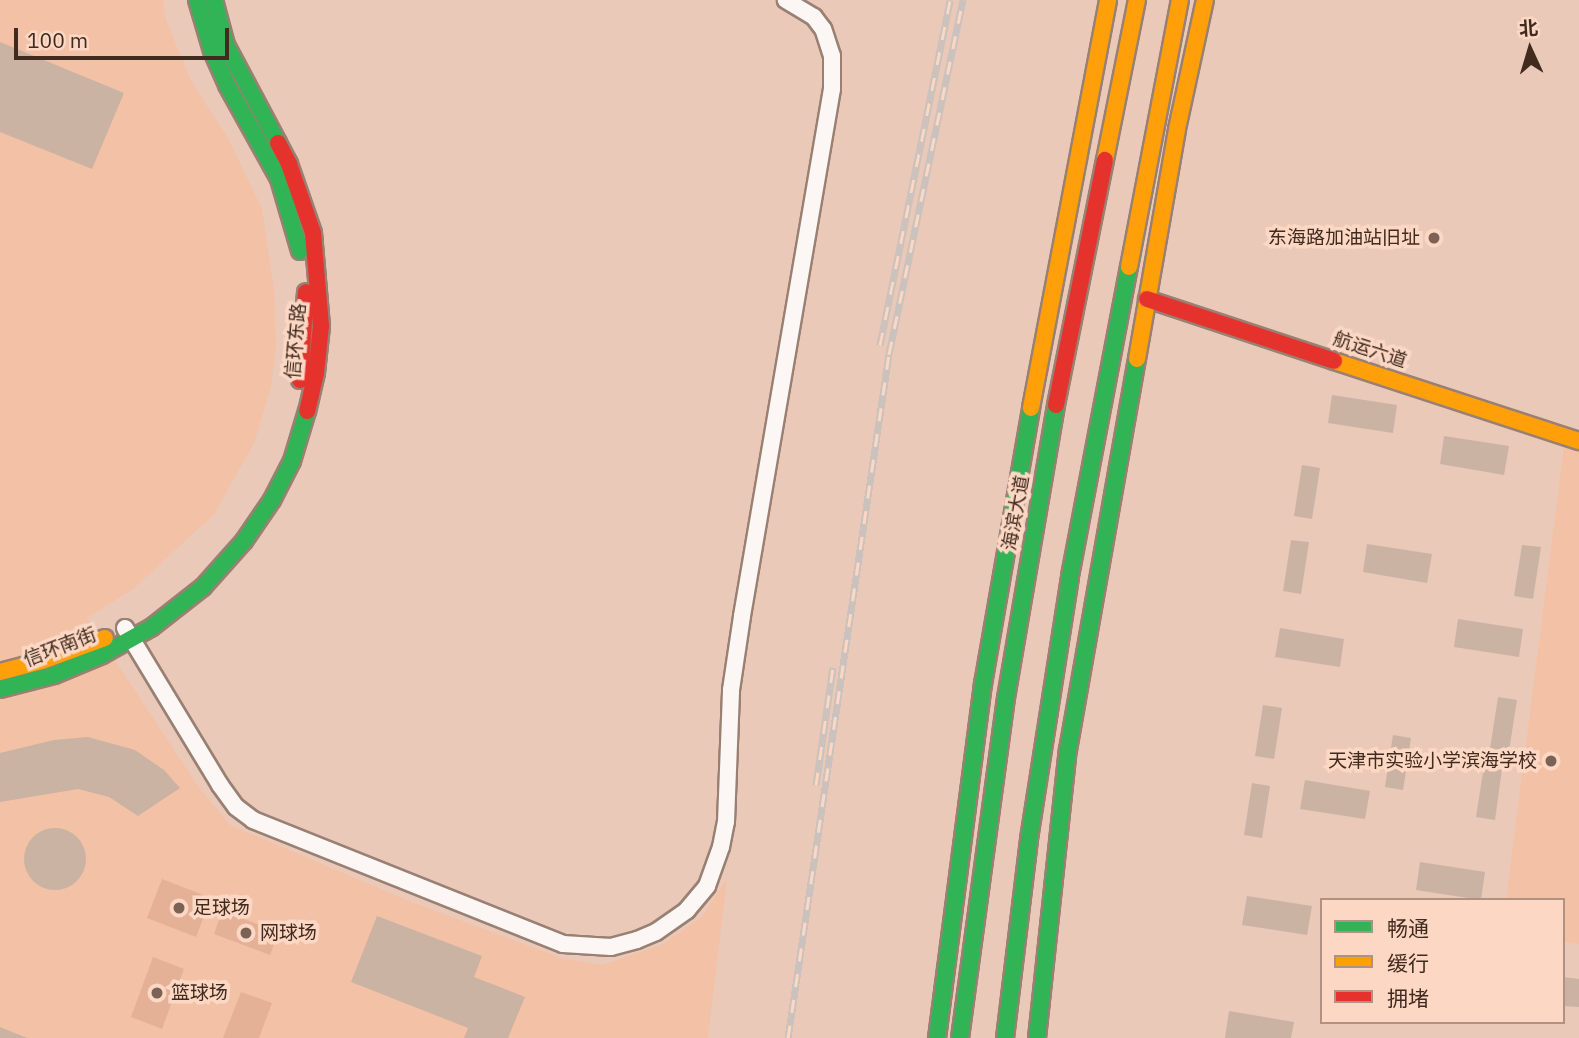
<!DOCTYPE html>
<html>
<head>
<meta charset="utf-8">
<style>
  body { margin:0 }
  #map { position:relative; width:1579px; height:1038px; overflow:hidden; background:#eac9b8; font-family:"IBM Plex Sans","Noto Sans SC",sans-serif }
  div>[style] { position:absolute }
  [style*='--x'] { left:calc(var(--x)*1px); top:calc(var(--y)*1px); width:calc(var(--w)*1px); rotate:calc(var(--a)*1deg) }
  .built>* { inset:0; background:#f3c1a5 }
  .green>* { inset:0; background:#e4b197 }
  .building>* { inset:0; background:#cab3a3 }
  .round { border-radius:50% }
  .roads { filter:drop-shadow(2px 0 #998073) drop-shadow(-2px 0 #998073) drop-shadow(0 2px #998073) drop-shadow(0 -2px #998073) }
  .street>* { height:16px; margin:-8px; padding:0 8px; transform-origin:8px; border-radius:8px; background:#fcf7f4 }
  .fast>* { height:16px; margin:-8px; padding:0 8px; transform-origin:8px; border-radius:8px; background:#30b455 }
  .slow>* { height:16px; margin:-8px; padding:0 8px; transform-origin:8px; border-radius:8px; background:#ff9f0a }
  .jam>* { height:16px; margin:-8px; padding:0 8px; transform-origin:8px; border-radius:8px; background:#e5322d }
  .rail>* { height:7px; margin-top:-3.5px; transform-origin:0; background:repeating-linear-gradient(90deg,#fbd7c4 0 13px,#cbc2bd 0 26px); box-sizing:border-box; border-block:2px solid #cbc2bd }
  .dots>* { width:19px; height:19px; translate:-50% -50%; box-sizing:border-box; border:4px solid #fbd7c4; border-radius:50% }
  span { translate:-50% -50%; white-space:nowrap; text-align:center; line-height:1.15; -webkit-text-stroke:7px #fbd7c4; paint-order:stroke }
  .poi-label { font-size:19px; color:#412b1e }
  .right { translate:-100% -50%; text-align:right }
  .left { translate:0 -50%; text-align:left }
  .street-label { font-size:19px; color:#412b1e }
  .legend { position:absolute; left:1320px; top:898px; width:245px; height:126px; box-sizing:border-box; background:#fbd7c4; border:2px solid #b19282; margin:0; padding:9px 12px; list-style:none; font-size:21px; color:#412b1e }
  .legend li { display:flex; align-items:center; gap:14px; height:35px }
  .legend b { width:35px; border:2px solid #b19282 }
  .north { position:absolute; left:1495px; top:14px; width:70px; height:70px; -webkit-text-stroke:5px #fbd7c4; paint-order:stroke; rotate:356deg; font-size:19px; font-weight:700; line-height:28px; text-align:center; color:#412b1e }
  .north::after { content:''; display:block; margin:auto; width:24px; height:32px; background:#412b1e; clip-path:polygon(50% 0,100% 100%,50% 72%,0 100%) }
  .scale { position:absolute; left:14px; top:28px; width:215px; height:32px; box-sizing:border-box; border:4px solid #412b1e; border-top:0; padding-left:9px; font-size:21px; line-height:24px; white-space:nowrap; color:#412b1e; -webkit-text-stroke:5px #fbd7c4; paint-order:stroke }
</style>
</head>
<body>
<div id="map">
  <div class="built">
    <div style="clip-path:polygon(0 0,163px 0,166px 20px,191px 81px,228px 138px,262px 209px,274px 290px,276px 346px,271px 387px,254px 443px,214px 514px,133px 589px,87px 618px,198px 786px,230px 825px,414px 903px,561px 958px,603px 965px,663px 944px,702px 917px,727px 878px,708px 1038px,0 1038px)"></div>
    <div style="clip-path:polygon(1564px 447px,1579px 452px,1579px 944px,1563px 941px,1563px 900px,1506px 900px)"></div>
  </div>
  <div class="green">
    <div style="clip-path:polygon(162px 879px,211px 898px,196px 937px,147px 918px)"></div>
    <div style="clip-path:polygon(222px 911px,279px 932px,270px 955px,214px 934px)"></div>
    <div style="clip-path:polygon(153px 957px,184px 969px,162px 1029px,131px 1017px)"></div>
    <div style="clip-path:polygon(241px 992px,272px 1003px,259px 1038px,223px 1038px)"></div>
  </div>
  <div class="building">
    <div style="clip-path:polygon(0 42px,124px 93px,92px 169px,0 132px)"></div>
    <div style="clip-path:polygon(1332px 395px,1397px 405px,1393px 433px,1328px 423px)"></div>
    <div style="clip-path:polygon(1444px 436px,1509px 446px,1504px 475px,1440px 464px)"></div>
    <div style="clip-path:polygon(1302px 465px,1320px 468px,1312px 519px,1294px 516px)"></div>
    <div style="clip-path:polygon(1291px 540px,1309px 542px,1301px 594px,1283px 591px)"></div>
    <div style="clip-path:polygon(1367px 544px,1432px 554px,1427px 583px,1363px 572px)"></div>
    <div style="clip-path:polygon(1522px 545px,1541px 547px,1533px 599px,1514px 596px)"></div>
    <div style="clip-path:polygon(1458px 619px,1523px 629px,1519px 657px,1454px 647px)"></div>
    <div style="clip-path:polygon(1280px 628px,1344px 639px,1340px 667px,1275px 657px)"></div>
    <div style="clip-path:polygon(1498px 697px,1517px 700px,1509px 751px,1490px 749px)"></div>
    <div style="clip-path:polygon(1263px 705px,1282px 708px,1274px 759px,1255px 756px)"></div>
    <div style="clip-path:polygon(1393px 735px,1411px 738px,1403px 790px,1385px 787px)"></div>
    <div style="clip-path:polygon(88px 737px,135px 750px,164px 770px,180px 788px,138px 816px,109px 797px,78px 789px,0 802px,0 753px,54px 740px)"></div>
    <div style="clip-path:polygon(1484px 766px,1502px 769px,1495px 820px,1476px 817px)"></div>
    <div style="clip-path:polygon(1305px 780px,1370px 791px,1365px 819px,1300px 809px)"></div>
    <div style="clip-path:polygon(1252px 783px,1270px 786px,1262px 838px,1244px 835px)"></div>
    <div class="round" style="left:24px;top:828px;width:62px;height:62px"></div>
    <div style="clip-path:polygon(1420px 862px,1485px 872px,1481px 900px,1416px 890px)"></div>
    <div style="clip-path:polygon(1247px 896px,1312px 906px,1307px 935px,1242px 925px)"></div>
    <div style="clip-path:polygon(377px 916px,482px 956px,474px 977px,525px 997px,508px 1038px,464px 1038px,468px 1028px,351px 982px)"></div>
    <div style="clip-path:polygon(1563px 977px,1579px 979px,1579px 1007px,1563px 1006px)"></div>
    <div style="clip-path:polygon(1229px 1011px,1294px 1022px,1291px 1038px,1225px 1038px)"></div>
    <div style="clip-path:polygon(0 1027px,27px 1038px,0 1038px)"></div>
  </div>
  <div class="roads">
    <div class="street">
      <div style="--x:125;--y:628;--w:184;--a:58.8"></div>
      <div style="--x:220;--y:785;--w:27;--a:54"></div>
      <div style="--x:236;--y:807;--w:21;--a:37"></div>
      <div style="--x:253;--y:820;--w:334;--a:21.8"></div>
      <div style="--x:563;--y:944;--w:48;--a:3.6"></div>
      <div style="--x:611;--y:947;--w:27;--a:-15"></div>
      <div style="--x:637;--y:940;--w:21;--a:-23"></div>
      <div style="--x:656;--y:932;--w:38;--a:-35"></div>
      <div style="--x:687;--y:910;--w:31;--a:-50"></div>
      <div style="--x:707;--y:886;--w:41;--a:-70.3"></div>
      <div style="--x:721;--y:847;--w:25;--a:-79"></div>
      <div style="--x:726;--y:822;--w:132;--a:-87.8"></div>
      <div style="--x:731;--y:690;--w:75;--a:-81.5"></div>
      <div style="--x:742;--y:616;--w:535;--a:-80.31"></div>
      <div style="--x:832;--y:89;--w:33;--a:-90"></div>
      <div style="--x:832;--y:56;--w:28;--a:-108"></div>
      <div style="--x:823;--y:29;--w:15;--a:-127"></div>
      <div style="--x:814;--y:17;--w:33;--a:-149"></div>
    </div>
    <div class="fast">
      <div style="--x:197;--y:0;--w:53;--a:73.6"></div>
      <div style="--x:212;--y:51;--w:37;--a:66"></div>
      <div style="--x:227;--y:85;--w:107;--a:61"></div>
      <div style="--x:279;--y:179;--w:75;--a:73.7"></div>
      <div style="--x:214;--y:0;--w:47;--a:75.1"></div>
      <div style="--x:226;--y:45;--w:111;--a:62"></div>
      <div style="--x:0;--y:689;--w:56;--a:-14.5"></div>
      <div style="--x:54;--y:675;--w:52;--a:-22.6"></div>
      <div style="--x:102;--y:655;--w:57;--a:-29.2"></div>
      <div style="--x:152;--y:627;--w:65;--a:-38.1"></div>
      <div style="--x:203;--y:587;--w:62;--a:-48.3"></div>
      <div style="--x:244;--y:541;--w:50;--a:-55.7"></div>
      <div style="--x:272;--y:500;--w:44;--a:-62.9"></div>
      <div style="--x:292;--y:461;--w:52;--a:-73.3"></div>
      <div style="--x:937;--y:1038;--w:357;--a:-82.6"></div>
      <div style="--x:983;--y:684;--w:280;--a:-80.1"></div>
      <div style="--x:960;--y:1038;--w:343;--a:-82.3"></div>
      <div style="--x:1006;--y:698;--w:297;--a:-80.3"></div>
      <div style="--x:1005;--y:1038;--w:200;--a:-83.1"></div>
      <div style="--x:1029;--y:839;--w:266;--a:-81.1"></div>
      <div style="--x:1070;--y:576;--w:315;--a:-79.2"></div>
      <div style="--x:1037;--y:1038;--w:290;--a:-83.9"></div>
      <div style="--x:1068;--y:750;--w:397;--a:-80"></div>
    </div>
    <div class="slow">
      <div style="--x:1105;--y:160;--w:163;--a:-78.7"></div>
      <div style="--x:1129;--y:267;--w:272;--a:-79.2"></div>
      <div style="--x:1137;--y:359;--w:233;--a:-80.1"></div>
      <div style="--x:1177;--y:129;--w:132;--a:-77.8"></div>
      <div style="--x:1334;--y:361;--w:258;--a:18.1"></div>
      <div style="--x:1031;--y:408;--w:415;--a:-79.3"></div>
      <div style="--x:0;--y:672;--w:43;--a:-14.7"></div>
      <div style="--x:42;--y:661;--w:67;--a:-20.1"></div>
    </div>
    <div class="jam">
      <div style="--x:278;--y:143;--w:24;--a:62"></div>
      <div style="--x:289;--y:164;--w:73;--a:70.8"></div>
      <div style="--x:313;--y:233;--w:93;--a:85.1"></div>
      <div style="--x:321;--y:326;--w:47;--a:96.1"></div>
      <div style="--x:316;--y:373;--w:39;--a:103"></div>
      <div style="--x:1147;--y:299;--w:197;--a:18.3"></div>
      <div style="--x:300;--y:380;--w:88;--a:-86.1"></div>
      <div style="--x:1056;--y:405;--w:250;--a:-78.7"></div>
    </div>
  </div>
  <div class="rail">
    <div style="--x:880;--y:345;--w:352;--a:-78.5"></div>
    <div style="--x:816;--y:785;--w:119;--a:-81.8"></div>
    <div style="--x:788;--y:1038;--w:691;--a:-81.6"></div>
    <div style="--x:889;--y:354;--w:362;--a:-78.2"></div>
  </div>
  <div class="dots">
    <div style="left:1434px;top:238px;background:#7c6254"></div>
    <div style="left:1551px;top:761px;background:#7c6254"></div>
    <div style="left:179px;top:908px;background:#7c6254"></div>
    <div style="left:246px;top:933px;background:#7c6254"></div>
    <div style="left:157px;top:993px;background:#7c6254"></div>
  </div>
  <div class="poi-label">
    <span class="right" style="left:1420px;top:238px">东海路加油站旧址</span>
    <span class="right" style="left:1537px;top:761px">天津市实验小学滨海学校</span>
    <span class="left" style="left:193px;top:908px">足球场</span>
    <span class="left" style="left:260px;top:933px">网球场</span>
    <span class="left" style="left:171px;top:993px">篮球场</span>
  </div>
  <div class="street-label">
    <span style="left:296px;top:341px;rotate:-85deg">信环东路</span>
    <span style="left:1370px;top:350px;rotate:18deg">航运六道</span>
    <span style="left:1016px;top:513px;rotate:-80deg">海滨大道</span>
    <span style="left:60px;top:647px;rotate:-21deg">信环南街</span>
  </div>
  <ul class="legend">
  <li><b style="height:9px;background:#30b455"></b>畅通</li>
  <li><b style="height:9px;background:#ff9f0a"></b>缓行</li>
  <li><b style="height:9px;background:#e5322d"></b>拥堵</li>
  </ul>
  <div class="north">北</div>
  <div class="scale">100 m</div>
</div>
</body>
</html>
